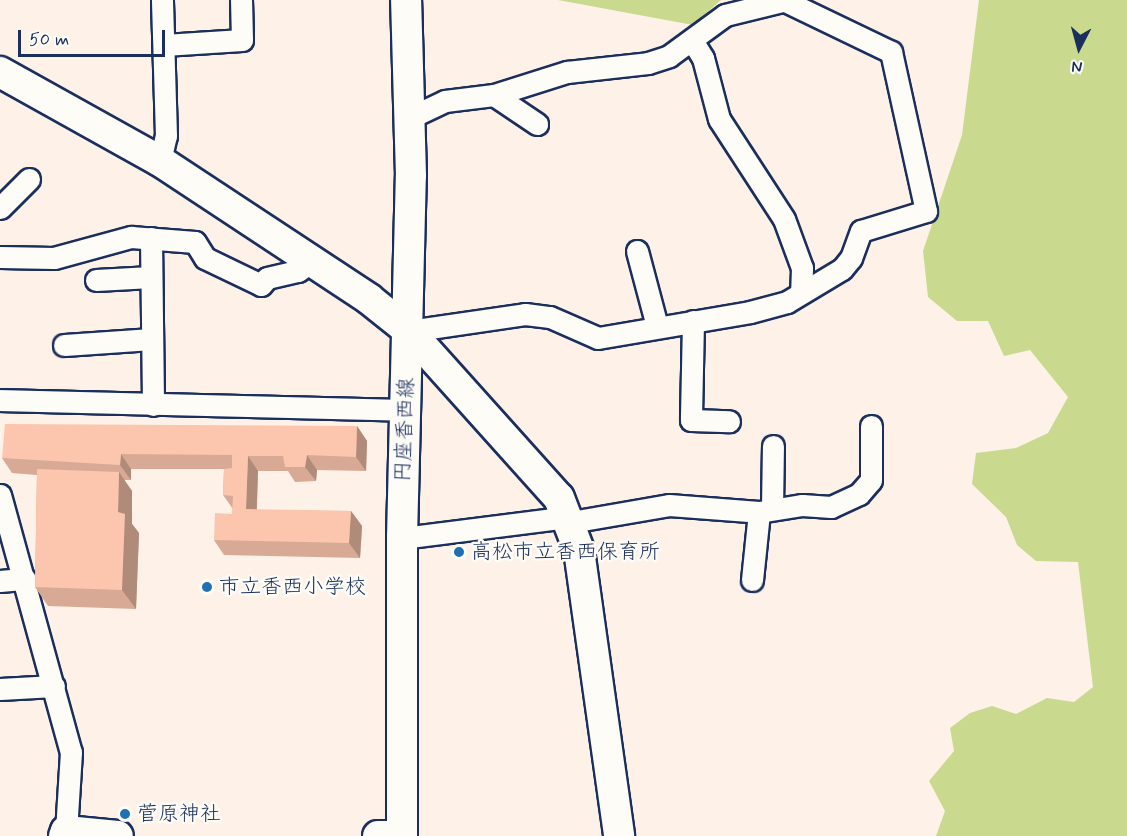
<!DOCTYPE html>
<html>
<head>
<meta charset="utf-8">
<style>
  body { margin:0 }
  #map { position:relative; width:1127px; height:836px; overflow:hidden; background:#fdf1e8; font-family:Mynerve,"Klee One",sans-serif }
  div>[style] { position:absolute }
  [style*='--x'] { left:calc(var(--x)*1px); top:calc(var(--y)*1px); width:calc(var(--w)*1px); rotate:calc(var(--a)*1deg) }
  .green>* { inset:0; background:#c9da8e }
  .roads { filter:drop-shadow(2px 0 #1b2f5e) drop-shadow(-2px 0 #1b2f5e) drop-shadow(0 2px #1b2f5e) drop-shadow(0 -2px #1b2f5e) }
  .street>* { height:21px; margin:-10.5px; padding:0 10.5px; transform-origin:10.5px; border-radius:10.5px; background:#fdfcf7 }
  .secondary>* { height:30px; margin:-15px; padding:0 15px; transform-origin:15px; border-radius:15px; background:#fdfcf7 }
  .wall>* { inset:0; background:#d8aa95 }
  .shaded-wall>* { inset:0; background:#b08b79 }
  .building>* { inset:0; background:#fbc6ad }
  .dots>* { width:16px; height:16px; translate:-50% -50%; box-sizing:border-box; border:3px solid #fdfcf7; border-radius:50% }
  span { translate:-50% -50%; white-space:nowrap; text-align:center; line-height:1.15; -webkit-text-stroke:5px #fdfcf7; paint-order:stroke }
  .street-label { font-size:21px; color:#1b2f5e }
  .poi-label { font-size:21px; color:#1b2f5e }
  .left { translate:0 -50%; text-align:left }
  .north { position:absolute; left:1049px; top:18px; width:60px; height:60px; -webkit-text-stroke:4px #fdfcf7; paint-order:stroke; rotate:186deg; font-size:16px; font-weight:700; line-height:24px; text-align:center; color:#1b2f5e }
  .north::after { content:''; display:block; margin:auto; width:21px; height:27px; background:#1b2f5e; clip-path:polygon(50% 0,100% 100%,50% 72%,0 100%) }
  .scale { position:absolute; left:18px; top:30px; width:147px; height:27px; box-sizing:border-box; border:3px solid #1b2f5e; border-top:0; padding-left:8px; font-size:18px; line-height:21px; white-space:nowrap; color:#1b2f5e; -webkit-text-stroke:4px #fdfcf7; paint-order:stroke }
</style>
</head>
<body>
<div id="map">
  <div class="green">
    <div style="clip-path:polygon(558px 0,721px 0,693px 25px)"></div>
    <div style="clip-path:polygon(979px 0,1127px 0,1127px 836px,936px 836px,945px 811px,929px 781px,954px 751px,950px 728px,970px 713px,992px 706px,1016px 714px,1047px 698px,1074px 702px,1093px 687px,1078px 562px,1036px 561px,1017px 545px,1006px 517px,972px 484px,976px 453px,1016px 448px,1048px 433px,1068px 397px,1030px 350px,1004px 356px,988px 321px,957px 321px,928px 297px,923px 251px,962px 135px)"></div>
  </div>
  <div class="roads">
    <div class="street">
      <div style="--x:693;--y:42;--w:19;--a:58"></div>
      <div style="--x:703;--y:58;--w:63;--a:75.3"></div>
      <div style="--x:719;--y:119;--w:119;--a:57"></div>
      <div style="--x:784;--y:219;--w:52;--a:69.8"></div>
      <div style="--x:802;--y:268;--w:24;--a:92"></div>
      <div style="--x:164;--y:45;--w:78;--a:-3.7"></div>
      <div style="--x:242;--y:40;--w:40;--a:-91.4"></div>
      <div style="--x:494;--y:95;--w:52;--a:34"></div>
      <div style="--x:407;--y:119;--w:42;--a:-25.3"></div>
      <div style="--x:445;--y:101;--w:49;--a:-7"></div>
      <div style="--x:494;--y:95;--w:77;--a:-17.5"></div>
      <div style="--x:567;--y:72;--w:81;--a:-6.3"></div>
      <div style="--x:648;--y:63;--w:22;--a:-18"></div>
      <div style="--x:669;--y:56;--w:69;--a:-36.2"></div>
      <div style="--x:725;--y:15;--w:63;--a:-13.8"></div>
      <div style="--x:160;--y:161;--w:26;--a:-77"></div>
      <div style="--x:166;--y:136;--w:136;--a:-91.7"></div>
      <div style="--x:0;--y:208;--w:41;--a:-45"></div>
      <div style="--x:151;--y:238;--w:167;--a:89.3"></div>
      <div style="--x:637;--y:251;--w:78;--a:75.1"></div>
      <div style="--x:0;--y:257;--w:54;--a:1.1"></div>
      <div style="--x:54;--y:258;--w:80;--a:-15.3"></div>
      <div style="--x:131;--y:237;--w:64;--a:4.5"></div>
      <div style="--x:195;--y:242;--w:19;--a:58"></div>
      <div style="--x:205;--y:258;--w:62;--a:25.7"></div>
      <div style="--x:261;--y:285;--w:9;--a:-49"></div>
      <div style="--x:267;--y:278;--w:32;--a:-13"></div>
      <div style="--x:298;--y:271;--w:17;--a:-36"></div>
      <div style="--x:96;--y:280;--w:55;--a:-3.1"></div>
      <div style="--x:693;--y:321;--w:99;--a:91.2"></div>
      <div style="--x:691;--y:420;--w:38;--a:2"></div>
      <div style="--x:409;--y:331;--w:117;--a:-8.3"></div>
      <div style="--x:525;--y:314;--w:25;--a:7"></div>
      <div style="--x:550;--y:317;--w:52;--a:23.6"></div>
      <div style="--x:598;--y:338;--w:154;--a:-9.7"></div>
      <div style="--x:750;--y:312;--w:38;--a:-15"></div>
      <div style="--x:787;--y:302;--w:64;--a:-31"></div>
      <div style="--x:842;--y:269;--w:14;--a:-51"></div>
      <div style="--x:851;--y:258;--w:29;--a:-70"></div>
      <div style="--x:861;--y:231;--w:68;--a:-17.1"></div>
      <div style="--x:926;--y:211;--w:163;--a:-102.4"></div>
      <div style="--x:891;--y:52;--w:120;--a:-154.3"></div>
      <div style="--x:64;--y:345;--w:88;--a:-3.9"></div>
      <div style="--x:0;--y:400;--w:404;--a:1.4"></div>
      <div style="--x:0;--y:495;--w:267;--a:74.6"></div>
      <div style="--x:71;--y:752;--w:79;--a:93.6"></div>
      <div style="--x:772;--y:508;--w:62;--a:-89.1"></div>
      <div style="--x:571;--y:522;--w:99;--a:-9.8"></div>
      <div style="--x:669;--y:505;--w:90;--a:4.4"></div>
      <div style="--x:759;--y:512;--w:44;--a:-9.2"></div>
      <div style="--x:802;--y:505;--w:29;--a:4"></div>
      <div style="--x:831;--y:507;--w:31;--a:-25"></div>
      <div style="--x:859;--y:494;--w:18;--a:-49"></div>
      <div style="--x:871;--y:480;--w:54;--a:-90"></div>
      <div style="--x:402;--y:538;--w:168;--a:-7.2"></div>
      <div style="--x:752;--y:580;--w:68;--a:-84.1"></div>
      <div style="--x:0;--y:581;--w:25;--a:-5"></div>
      <div style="--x:0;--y:689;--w:54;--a:-3.2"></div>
    </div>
    <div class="secondary">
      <div style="--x:0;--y:72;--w:183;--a:29.1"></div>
      <div style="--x:160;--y:161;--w:250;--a:33.4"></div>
      <div style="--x:369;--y:299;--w:51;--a:38.7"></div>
      <div style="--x:409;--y:331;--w:224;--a:48.1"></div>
      <div style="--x:559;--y:498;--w:56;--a:69"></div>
      <div style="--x:579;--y:550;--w:289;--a:82"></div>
      <div style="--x:64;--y:836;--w:5;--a:-68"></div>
      <div style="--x:66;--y:831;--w:52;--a:5.5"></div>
      <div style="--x:378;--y:836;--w:24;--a:0"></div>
      <div style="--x:402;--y:836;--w:298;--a:-90"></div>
      <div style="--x:402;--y:538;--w:362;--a:-88.6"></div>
      <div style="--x:411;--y:176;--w:176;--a:-91.6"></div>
    </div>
  </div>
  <div class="wall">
    <div style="clip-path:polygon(357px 426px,367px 441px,366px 471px,317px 470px,316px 481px,295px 482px,288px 471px,258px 471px,257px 510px,351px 511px,362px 526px,360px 558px,224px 555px,214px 540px,232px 514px,233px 509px,223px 495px,224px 469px,131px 469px,131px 480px,124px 480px,132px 491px,132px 524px,139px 533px,136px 609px,48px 606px,35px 587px,37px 475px,12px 473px,2px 458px)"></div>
  </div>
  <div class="shaded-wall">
    <div style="clip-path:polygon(357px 426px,367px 441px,366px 471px,356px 457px)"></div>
    <div style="clip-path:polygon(121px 454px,131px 469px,131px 480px,120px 465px)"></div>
    <div style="clip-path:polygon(307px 455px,317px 470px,316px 481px,305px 467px)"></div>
    <div style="clip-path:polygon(248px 456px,258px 471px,256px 524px,246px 509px)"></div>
    <div style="clip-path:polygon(119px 472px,132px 491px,132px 524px,139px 533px,136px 609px,122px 590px,118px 512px)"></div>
    <div style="clip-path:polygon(351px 511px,362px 526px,360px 558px,349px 543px)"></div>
  </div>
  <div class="building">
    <div style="clip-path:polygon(5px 424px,357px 426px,356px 457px,307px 455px,305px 467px,285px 467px,283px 456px,248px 456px,246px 509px,351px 511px,349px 543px,214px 540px,215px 513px,232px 514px,233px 496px,223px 495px,224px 469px,232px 468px,232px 455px,121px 454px,120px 465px,2px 458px)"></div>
    <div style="clip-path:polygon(37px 469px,119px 472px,118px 512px,125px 514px,122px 590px,35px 587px)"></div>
  </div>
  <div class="dots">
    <div style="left:459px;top:552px;background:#1f6fb2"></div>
    <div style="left:207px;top:587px;background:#1f6fb2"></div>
    <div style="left:125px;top:814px;background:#1f6fb2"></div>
  </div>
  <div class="street-label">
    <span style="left:405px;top:430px;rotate:-88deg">円座香西線</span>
  </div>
  <div class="poi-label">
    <span class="left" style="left:471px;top:552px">高松市立香西保育所</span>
    <span class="left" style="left:219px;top:587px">市立香西小学校</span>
    <span class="left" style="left:137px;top:814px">菅原神社</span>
  </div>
  <div class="north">N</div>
  <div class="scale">50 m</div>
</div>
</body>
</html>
